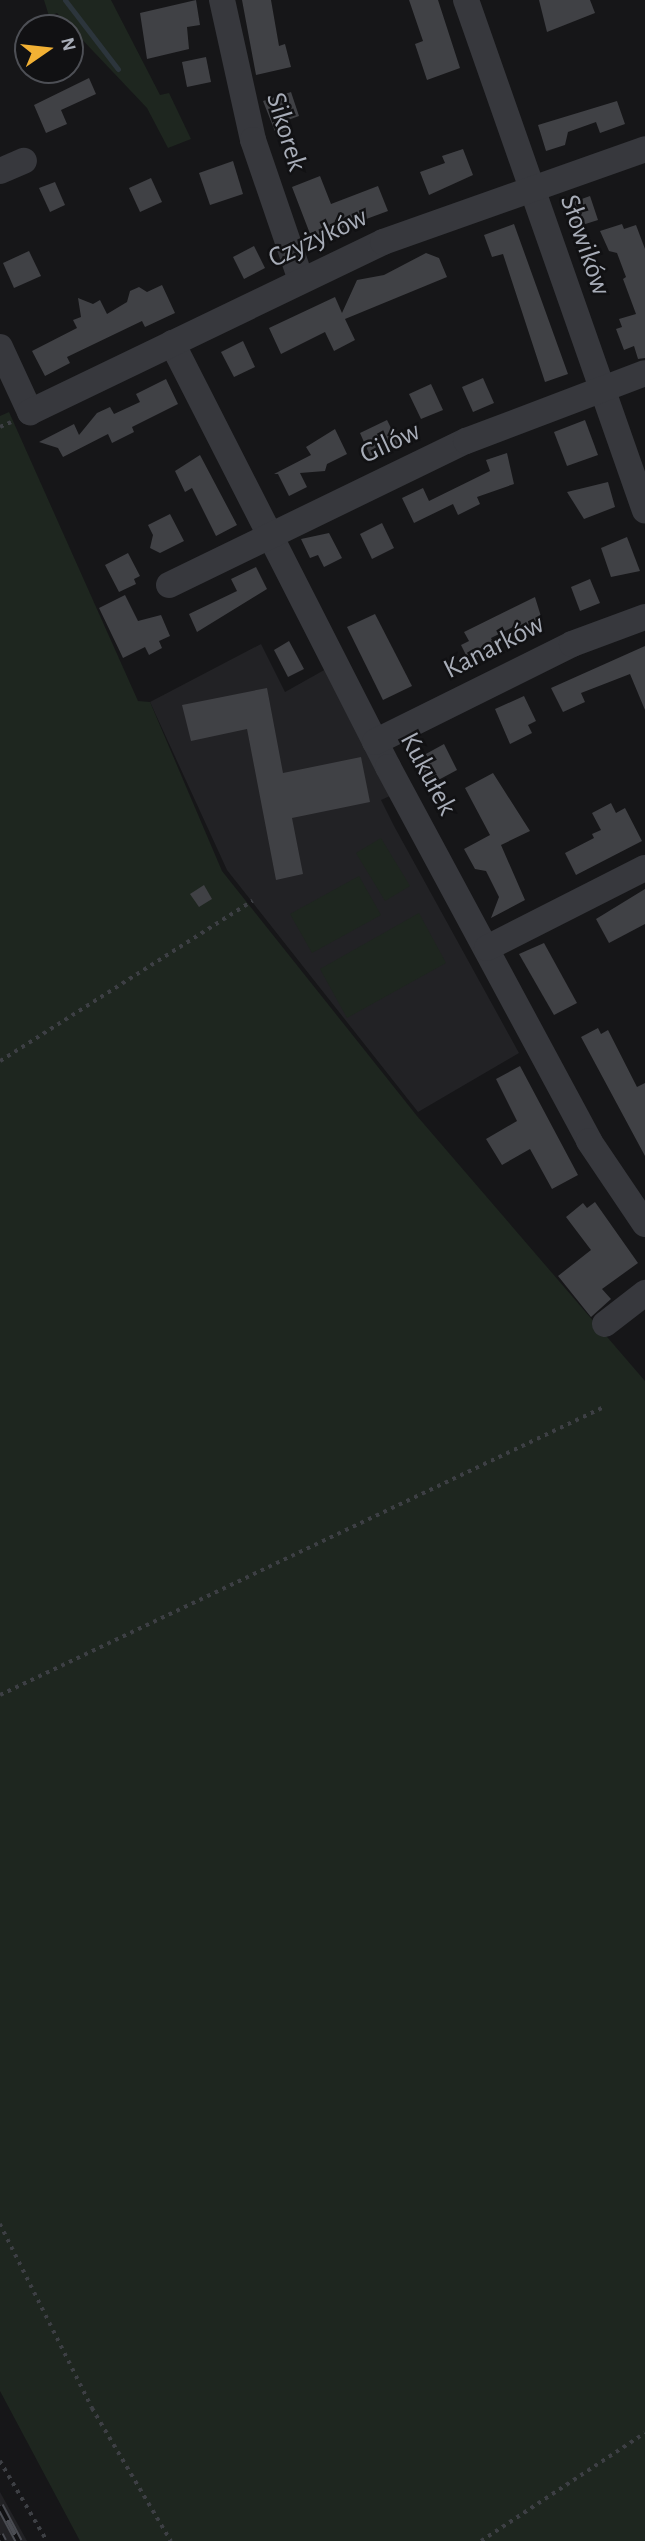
<!DOCTYPE html>
<html>
<head>
<meta charset="utf-8">
<style>
  body { margin:0 }
  #map { position:relative; width:645px; height:2541px; overflow:hidden; background:#161618; font-family:"Alegreya Sans",sans-serif }
  div>[style] { position:absolute }
  [style*='--x'] { left:calc(var(--x)*1px); top:calc(var(--y)*1px); width:calc(var(--w)*1px); rotate:calc(var(--a)*1deg) }
  .built>* { inset:0; background:#222225 }
  .green>* { inset:0; background:#1e261f }
  .stream>* { height:5px; margin:-2.5px; padding:0 2.5px; transform-origin:2.5px; border-radius:2.5px; background:#2c353c }
  .building>* { inset:0; background:#404145 }
  .path>* { height:3.5px; margin-top:-1.75px; transform-origin:0; background:repeating-linear-gradient(90deg,#3d3f44 0 3.5px,transparent 0 8.5px) }
  .minor>* { height:26px; margin:-13px; padding:0 13px; transform-origin:13px; border-radius:13px; background:#37383d }
  .rail>* { height:8px; margin-top:-4px; transform-origin:0; background:repeating-linear-gradient(90deg,#111113 0 16px,#4a4c52 0 32px); box-sizing:border-box; border-block:2px solid #4a4c52 }
  span { translate:-50% -50%; white-space:nowrap; text-align:center; line-height:1.15; -webkit-text-stroke:5px #111113; paint-order:stroke }
  .street-label { font-size:28px; color:#a8adb8 }
  .north { position:absolute; left:14px; top:14px; width:70px; height:70px; box-sizing:border-box; background:#111113; border:2px solid #4d4f55; border-radius:50%; rotate:76deg; font-size:19px; font-weight:700; line-height:28px; text-align:center; color:#a8adb8 }
  .north::after { content:''; display:block; margin:auto; width:24px; height:32px; background:#f2b134; clip-path:polygon(50% 0,100% 100%,50% 72%,0 100%) }
</style>
</head>
<body>
<div id="map">
  <div class="built">
    <div style="clip-path:polygon(261px 644px,285px 692px,326px 669px,390px 796px,381px 800px,394px 826px,519px 1053px,418px 1112px,227px 870px,150px 702px)"></div>
    <div style="clip-path:polygon(0 2492px,27px 2541px,0 2541px)"></div>
  </div>
  <div class="green">
    <div style="clip-path:polygon(44px 0,111px 0,160px 95px,169px 93px,191px 139px,168px 148px,147px 108px,57px 13px,49px 16px)"></div>
    <div style="clip-path:polygon(9px 412px,138px 701px,150px 702px,222px 871px,417px 1116px,645px 1381px,645px 2541px,80px 2541px,0 2391px,0 416px)"></div>
    <div style="clip-path:polygon(381px 838px,410px 886px,385px 901px,356px 853px)"></div>
    <div style="clip-path:polygon(359px 876px,381px 915px,312px 953px,290px 914px)"></div>
    <div style="clip-path:polygon(419px 913px,446px 963px,347px 1018px,320px 969px)"></div>
  </div>
  <div class="stream">
    <div style="--x:65;--y:0;--w:87;--a:52.5"></div>
  </div>
  <div class="building">
    <div style="clip-path:polygon(196px 0,200px 25px,187px 27px,189px 49px,147px 59px,140px 13px)"></div>
    <div style="clip-path:polygon(242px 0,271px 0,279px 46px,285px 44px,291px 67px,256px 75px)"></div>
    <div style="clip-path:polygon(409px 0,438px 0,460px 68px,427px 80px,415px 44px,423px 41px)"></div>
    <div style="clip-path:polygon(539px 0,590px 0,595px 13px,547px 32px)"></div>
    <div style="clip-path:polygon(206px 57px,211px 82px,187px 87px,182px 62px)"></div>
    <div style="clip-path:polygon(89px 78px,96px 94px,61px 110px,67px 124px,46px 133px,34px 105px)"></div>
    <div style="clip-path:polygon(291px 92px,299px 116px,288px 120px,291px 129px,276px 134px,263px 101px)"></div>
    <div style="clip-path:polygon(617px 101px,625px 124px,600px 133px,596px 122px,568px 132px,565px 145px,546px 151px,538px 125px)"></div>
    <div style="clip-path:polygon(463px 149px,473px 175px,429px 195px,420px 172px,445px 163px,442px 156px)"></div>
    <div style="clip-path:polygon(233px 161px,243px 194px,210px 205px,199px 173px)"></div>
    <div style="clip-path:polygon(320px 176px,331px 204px,378px 186px,388px 211px,312px 239px,292px 187px)"></div>
    <div style="clip-path:polygon(151px 178px,162px 202px,140px 212px,129px 188px)"></div>
    <div style="clip-path:polygon(55px 182px,65px 205px,50px 212px,39px 188px)"></div>
    <div style="clip-path:polygon(590px 196px,598px 220px,576px 227px,568px 204px)"></div>
    <div style="clip-path:polygon(514px 224px,568px 374px,545px 382px,503px 254px,492px 257px,484px 235px)"></div>
    <div style="clip-path:polygon(622px 224px,624px 229px,636px 225px,645px 249px,645px 358px,638px 359px,634px 346px,624px 350px,616px 329px,622px 327px,619px 319px,636px 314px,623px 279px,626px 277px,617px 253px,609px 251px,600px 231px)"></div>
    <div style="clip-path:polygon(254px 246px,265px 268px,244px 279px,233px 257px)"></div>
    <div style="clip-path:polygon(29px 251px,41px 276px,14px 288px,3px 263px)"></div>
    <div style="clip-path:polygon(426px 253px,439px 258px,447px 277px,345px 319px,355px 340px,334px 351px,325px 332px,281px 354px,269px 328px,335px 297px,342px 313px,357px 280px,384px 275px)"></div>
    <div style="clip-path:polygon(162px 285px,175px 313px,145px 327px,142px 321px,67px 357px,70px 363px,45px 376px,32px 351px,77px 328px,73px 320px,81px 317px,78px 298px,93px 304px,100px 300px,107px 314px,127px 302px,130px 291px,139px 287px,147px 292px)"></div>
    <div style="clip-path:polygon(243px 341px,255px 367px,234px 377px,221px 352px)"></div>
    <div style="clip-path:polygon(483px 378px,494px 403px,473px 412px,462px 387px)"></div>
    <div style="clip-path:polygon(166px 379px,178px 404px,132px 427px,134px 432px,112px 443px,108px 434px,63px 457px,58px 448px,39px 442px,74px 424px,79px 435px,97px 413px,110px 407px,114px 414px,140px 402px,136px 394px)"></div>
    <div style="clip-path:polygon(431px 384px,443px 410px,421px 419px,409px 394px)"></div>
    <div style="clip-path:polygon(387px 420px,399px 444px,371px 458px,360px 433px)"></div>
    <div style="clip-path:polygon(585px 420px,598px 455px,567px 466px,554px 432px)"></div>
    <div style="clip-path:polygon(335px 429px,347px 454px,327px 464px,325px 471px,300px 473px,307px 487px,289px 496px,278px 474px,274px 474px,311px 455px,306px 447px)"></div>
    <div style="clip-path:polygon(507px 453px,514px 484px,477px 497px,480px 504px,458px 515px,453px 504px,414px 523px,402px 498px,423px 488px,429px 501px,490px 471px,486px 460px)"></div>
    <div style="clip-path:polygon(200px 455px,237px 525px,216px 536px,192px 488px,185px 492px,175px 471px)"></div>
    <div style="clip-path:polygon(608px 482px,615px 507px,584px 519px,567px 492px)"></div>
    <div style="clip-path:polygon(170px 514px,184px 541px,160px 553px,150px 548px,153px 535px,148px 525px)"></div>
    <div style="clip-path:polygon(382px 523px,394px 548px,372px 559px,360px 534px)"></div>
    <div style="clip-path:polygon(329px 533px,342px 558px,324px 567px,318px 555px,310px 558px,301px 539px)"></div>
    <div style="clip-path:polygon(627px 537px,640px 571px,611px 577px,601px 548px)"></div>
    <div style="clip-path:polygon(128px 553px,140px 576px,134px 579px,136px 584px,119px 592px,105px 565px)"></div>
    <div style="clip-path:polygon(256px 567px,267px 589px,197px 632px,189px 614px,237px 591px,231px 579px)"></div>
    <div style="clip-path:polygon(590px 579px,600px 603px,580px 611px,571px 587px)"></div>
    <div style="clip-path:polygon(125px 595px,138px 621px,161px 615px,170px 636px,159px 641px,162px 648px,149px 655px,145px 647px,123px 658px,99px 608px)"></div>
    <div style="clip-path:polygon(535px 597px,543px 623px,524px 633px,519px 624px,491px 638px,496px 649px,469px 661px,461px 645px,469px 641px,464px 632px)"></div>
    <div style="clip-path:polygon(375px 614px,412px 686px,383px 700px,347px 627px)"></div>
    <div style="clip-path:polygon(289px 641px,304px 669px,288px 677px,274px 650px)"></div>
    <div style="clip-path:polygon(645px 646px,645px 710px,630px 674px,581px 693px,585px 702px,563px 712px,551px 688px)"></div>
    <div style="clip-path:polygon(267px 688px,283px 773px,361px 757px,370px 802px,292px 818px,303px 874px,276px 880px,247px 729px,191px 741px,182px 705px)"></div>
    <div style="clip-path:polygon(524px 696px,536px 721px,528px 725px,532px 733px,510px 744px,495px 709px)"></div>
    <div style="clip-path:polygon(444px 744px,457px 770px,429px 785px,415px 760px)"></div>
    <div style="clip-path:polygon(493px 773px,530px 831px,501px 845px,525px 900px,491px 918px,499px 897px,486px 871px,475px 869px,464px 849px,490px 835px,465px 788px)"></div>
    <div style="clip-path:polygon(611px 803px,616px 813px,625px 808px,642px 841px,576px 875px,565px 853px,594px 838px,592px 834px,601px 830px,592px 813px)"></div>
    <div style="clip-path:polygon(204px 885px,212px 899px,199px 907px,190px 894px)"></div>
    <div style="clip-path:polygon(645px 889px,645px 924px,609px 943px,596px 919px)"></div>
    <div style="clip-path:polygon(544px 943px,577px 1003px,554px 1015px,519px 954px)"></div>
    <div style="clip-path:polygon(598px 1028px,601px 1034px,608px 1030px,637px 1087px,645px 1083px,645px 1156px,581px 1037px)"></div>
    <div style="clip-path:polygon(520px 1066px,578px 1175px,552px 1189px,530px 1149px,502px 1165px,486px 1139px,517px 1121px,496px 1079px)"></div>
    <div style="clip-path:polygon(595px 1202px,638px 1263px,602px 1289px,611px 1299px,591px 1317px,558px 1276px,591px 1250px,566px 1217px,583px 1203px,587px 1208px)"></div>
  </div>
  <div class="path">
    <div style="--x:0;--y:427;--w:12;--a:-24"></div>
    <div style="--x:0;--y:1061;--w:299;--a:-32.4"></div>
    <div style="--x:0;--y:1695;--w:671;--a:-25.5"></div>
    <div style="--x:0;--y:2224;--w:206;--a:63.4"></div>
    <div style="--x:92;--y:2408;--w:155;--a:59.3"></div>
    <div style="--x:0;--y:2461;--w:93;--a:59.6"></div>
    <div style="--x:481;--y:2541;--w:196;--a:-33.4"></div>
  </div>
  <div class="minor">
    <div style="--x:222;--y:0;--w:143;--a:77.5"></div>
    <div style="--x:253;--y:140;--w:148;--a:71.1"></div>
    <div style="--x:466;--y:0;--w:541;--a:70.69"></div>
    <div style="--x:0;--y:171;--w:26;--a:-23"></div>
    <div style="--x:172;--y:343;--w:476;--a:63"></div>
    <div style="--x:388;--y:767;--w:425;--a:61.7"></div>
    <div style="--x:589;--y:1141;--w:100;--a:56"></div>
    <div style="--x:0;--y:347;--w:72;--a:65.2"></div>
    <div style="--x:30;--y:412;--w:392;--a:-25.7"></div>
    <div style="--x:383;--y:242;--w:278;--a:-19.5"></div>
    <div style="--x:169;--y:585;--w:330;--a:-25.9"></div>
    <div style="--x:466;--y:441;--w:191;--a:-20.8"></div>
    <div style="--x:375;--y:742;--w:220;--a:-26.4"></div>
    <div style="--x:572;--y:644;--w:78;--a:-20.3"></div>
    <div style="--x:487;--y:948;--w:177;--a:-26.9"></div>
    <div style="--x:605;--y:1324;--w:51;--a:-37.8"></div>
  </div>
  <div class="rail">
    <div style="--x:0;--y:2506;--w:40;--a:62"></div>
    <div style="--x:0;--y:2535;--w:7;--a:63"></div>
  </div>
  <div class="street-label">
    <span style="left:286px;top:132px;rotate:73deg">Sikorek</span>
    <span style="left:318px;top:238px;rotate:-25deg">Czyżyków</span>
    <span style="left:585px;top:245px;rotate:71deg">Słowików</span>
    <span style="left:390px;top:443px;rotate:-25deg">Gilów</span>
    <span style="left:494px;top:647px;rotate:-27deg">Kanarków</span>
    <span style="left:428px;top:774px;rotate:62deg">Kukułek</span>
  </div>
  <div class="north">N</div>
</div>
</body>
</html>
